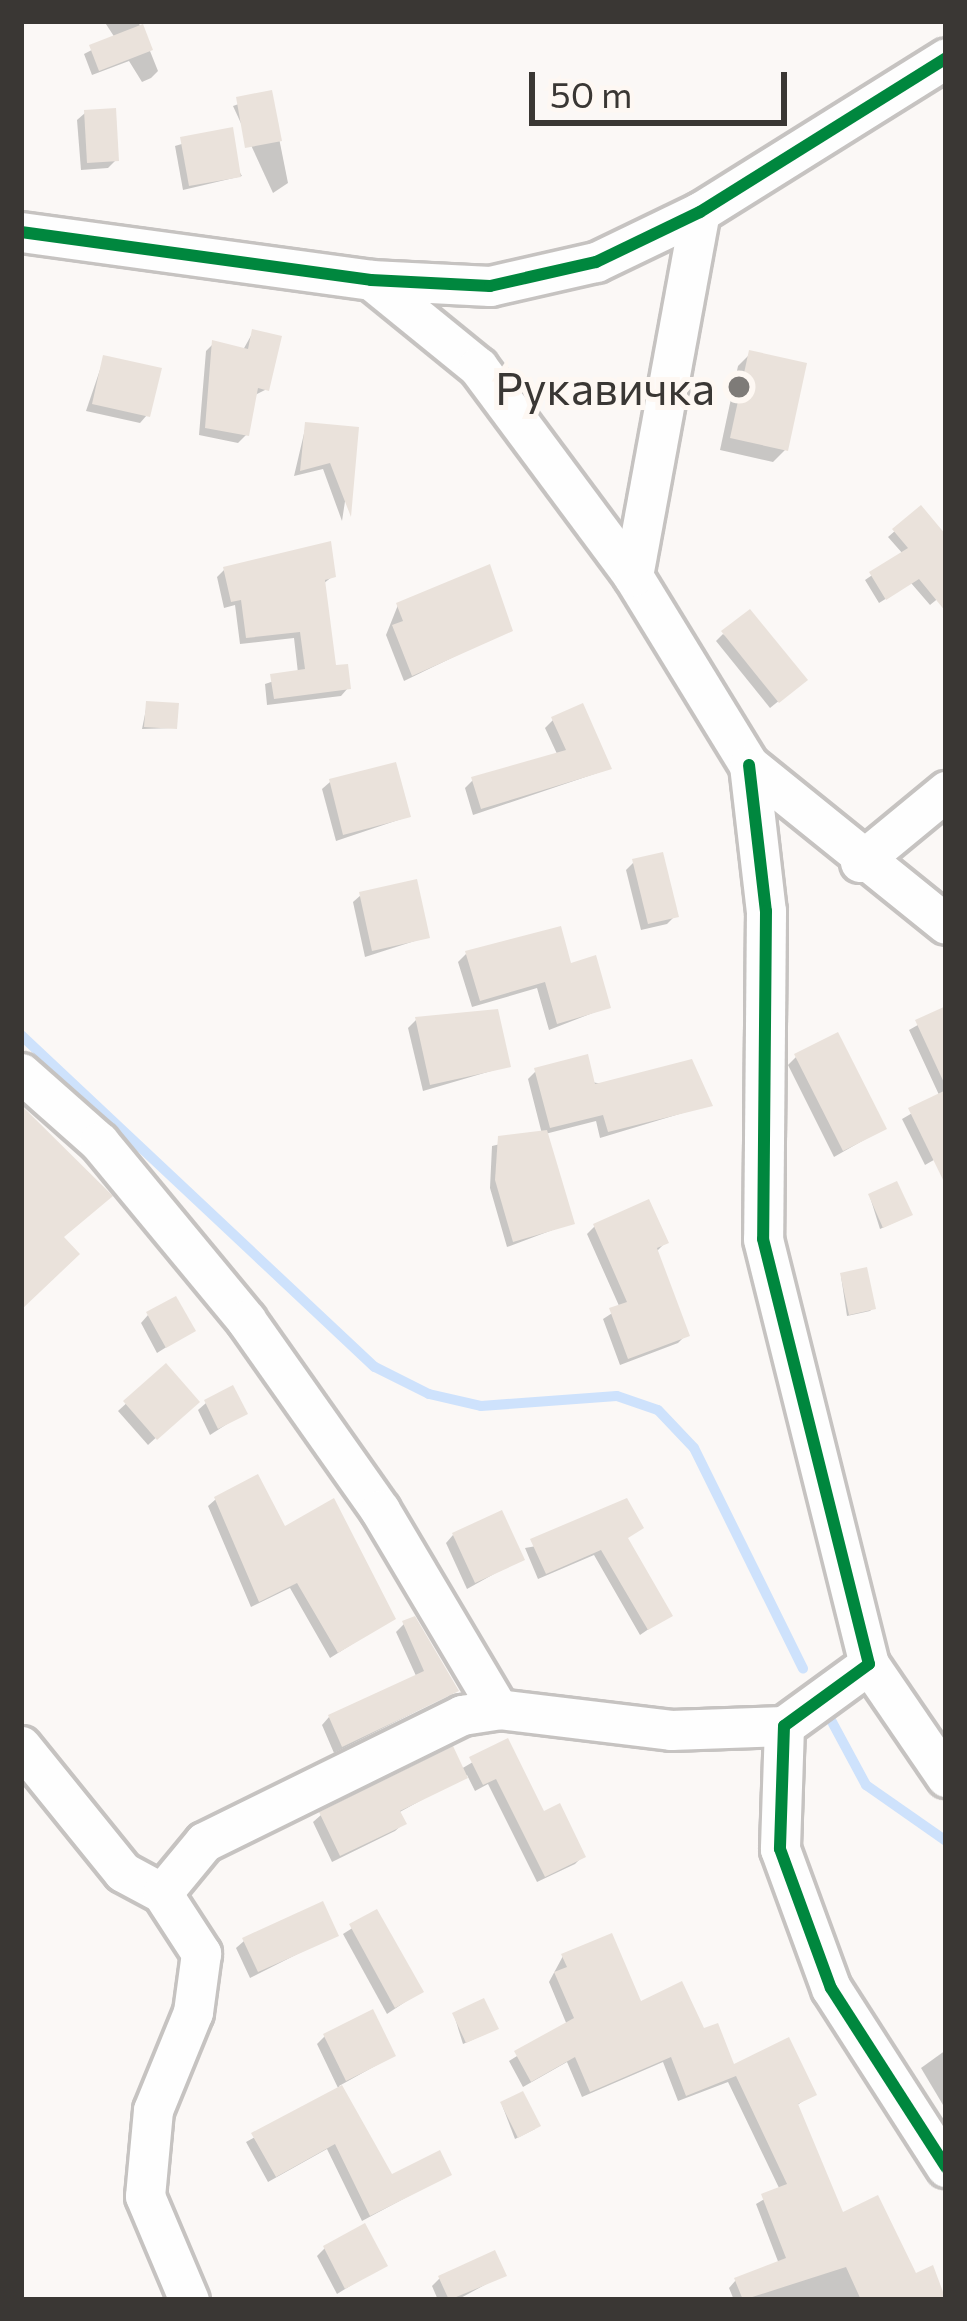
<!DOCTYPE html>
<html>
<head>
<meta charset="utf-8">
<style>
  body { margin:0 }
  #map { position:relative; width:967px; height:2321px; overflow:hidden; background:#fbf8f6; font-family:Commissioner,sans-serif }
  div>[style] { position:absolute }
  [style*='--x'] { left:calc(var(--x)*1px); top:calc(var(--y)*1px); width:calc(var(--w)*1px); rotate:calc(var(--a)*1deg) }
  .shadow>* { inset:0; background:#0003 }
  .stream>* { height:10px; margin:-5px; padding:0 5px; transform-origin:5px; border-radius:5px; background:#cee2fc }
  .building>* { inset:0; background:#eae2db }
  .roads { filter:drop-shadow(3px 0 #c6c3c1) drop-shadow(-3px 0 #c6c3c1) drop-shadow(0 3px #c6c3c1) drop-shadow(0 -3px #c6c3c1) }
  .minor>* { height:39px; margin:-19.5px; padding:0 19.5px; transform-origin:19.5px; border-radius:19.5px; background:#fefefe }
  .cycleway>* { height:12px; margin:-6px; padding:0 6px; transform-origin:6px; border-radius:6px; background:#00873e }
  .dots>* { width:33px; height:33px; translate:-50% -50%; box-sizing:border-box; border:6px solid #fef8f3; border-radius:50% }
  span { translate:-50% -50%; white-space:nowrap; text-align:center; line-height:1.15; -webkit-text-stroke:10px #fef8f3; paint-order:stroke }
  .poi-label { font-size:45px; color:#3a3734 }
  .right { translate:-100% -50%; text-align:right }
  .frame { position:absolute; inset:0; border:24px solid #3a3734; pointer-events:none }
  .scale { position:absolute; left:529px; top:72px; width:258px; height:54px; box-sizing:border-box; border:6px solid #3a3734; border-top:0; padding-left:15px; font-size:36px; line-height:42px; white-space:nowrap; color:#3a3734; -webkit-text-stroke:9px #fef8f3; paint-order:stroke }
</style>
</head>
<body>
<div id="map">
  <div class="shadow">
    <div style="clip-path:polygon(104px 21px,138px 21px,158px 71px,151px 78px,142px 82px,129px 61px,92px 75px,84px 54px,115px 38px)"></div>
    <div style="clip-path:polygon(270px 93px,288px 183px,273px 193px,233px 106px)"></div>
    <div style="clip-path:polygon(85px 113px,116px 160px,108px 168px,81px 170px,77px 120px)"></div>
    <div style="clip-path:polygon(215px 134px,242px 176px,183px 190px,175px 146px)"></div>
    <div style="clip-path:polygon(253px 332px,267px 389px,253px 396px,246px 435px,238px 443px,199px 435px,206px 351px,213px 344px,243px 350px)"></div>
    <div style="clip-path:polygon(750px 354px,785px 450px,773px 462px,720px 450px,738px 366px)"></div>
    <div style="clip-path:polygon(104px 358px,147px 415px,140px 423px,86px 411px)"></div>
    <div style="clip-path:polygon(306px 425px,356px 430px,342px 521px,323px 469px,294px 476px)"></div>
    <div style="clip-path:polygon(920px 509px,941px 533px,946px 529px,946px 592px,930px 605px,911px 583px,879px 603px,865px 580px,903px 554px,888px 537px)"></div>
    <div style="clip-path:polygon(224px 570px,333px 576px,323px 584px,334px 669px,348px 688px,341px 696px,267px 705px,265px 684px,298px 673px,294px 638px,240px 644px,235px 605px,224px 608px,217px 577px)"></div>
    <div style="clip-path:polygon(398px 605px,509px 630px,404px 681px,386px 635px)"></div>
    <div style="clip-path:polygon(723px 634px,796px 687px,770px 708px,716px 641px)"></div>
    <div style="clip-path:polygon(147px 704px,174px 728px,142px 729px)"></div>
    <div style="clip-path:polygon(553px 720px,609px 769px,473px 815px,465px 788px,473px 780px,558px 756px,545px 728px)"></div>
    <div style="clip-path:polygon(330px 782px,407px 817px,336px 841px,322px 789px)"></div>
    <div style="clip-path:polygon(634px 862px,675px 916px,667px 924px,641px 930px,626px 870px)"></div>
    <div style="clip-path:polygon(361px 895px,427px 937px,365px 957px,353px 902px)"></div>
    <div style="clip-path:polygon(466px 954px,569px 966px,608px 1007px,549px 1030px,537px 988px,472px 1007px,458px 962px)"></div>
    <div style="clip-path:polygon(946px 1009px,946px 1153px,925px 1165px,902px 1119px,940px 1097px,909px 1030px)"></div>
    <div style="clip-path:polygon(416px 1020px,508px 1066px,423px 1091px,408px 1028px)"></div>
    <div style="clip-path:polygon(796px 1057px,883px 1129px,834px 1157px,788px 1065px)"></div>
    <div style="clip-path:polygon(536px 1071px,709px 1105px,600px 1138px,596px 1121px,545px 1134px,571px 1223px,507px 1247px,490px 1188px,492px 1146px,542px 1134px,528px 1079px)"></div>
    <div style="clip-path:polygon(870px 1197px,906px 1217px,880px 1229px)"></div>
    <div style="clip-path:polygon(595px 1226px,665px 1243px,657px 1251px,686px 1335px,678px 1343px,620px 1365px,603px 1319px,620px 1308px,587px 1234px)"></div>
    <div style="clip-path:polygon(841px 1276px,873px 1308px,870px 1311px,847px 1316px)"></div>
    <div style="clip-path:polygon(148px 1315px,192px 1331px,157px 1353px,141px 1323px)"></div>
    <div style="clip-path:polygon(166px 1367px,196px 1401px,148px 1445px,118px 1411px)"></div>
    <div style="clip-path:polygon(206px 1403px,244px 1413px,210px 1435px,198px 1410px)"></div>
    <div style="clip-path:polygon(216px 1499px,284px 1530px,392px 1619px,330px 1658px,290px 1588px,251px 1607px,208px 1506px)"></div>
    <div style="clip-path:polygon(640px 1528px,625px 1539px,669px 1615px,640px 1635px,594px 1555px,538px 1579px,525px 1548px)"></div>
    <div style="clip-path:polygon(453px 1535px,521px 1559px,467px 1589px,446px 1543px)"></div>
    <div style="clip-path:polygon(404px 1624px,456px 1691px,334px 1753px,322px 1725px,329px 1717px,417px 1678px,396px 1632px)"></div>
    <div style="clip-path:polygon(507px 1742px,542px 1815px,583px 1856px,575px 1864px,537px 1882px,488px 1784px,475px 1791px,467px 1775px,398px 1813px,403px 1824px,395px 1831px,332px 1862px,313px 1822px,321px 1815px,461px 1769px)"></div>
    <div style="clip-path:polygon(376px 1913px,420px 1992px,387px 2014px,343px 1934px)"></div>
    <div style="clip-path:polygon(335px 1935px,250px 1978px,236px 1948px,244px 1941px)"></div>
    <div style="clip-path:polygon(563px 1956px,639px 2005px,702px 2032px,732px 2068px,813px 2094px,796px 2106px,842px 2216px,946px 2300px,734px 2300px,729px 2288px,736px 2280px,779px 2264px,756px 2204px,780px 2190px,728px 2082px,678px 2101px,663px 2062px,582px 2097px,567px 2062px,523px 2087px,509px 2061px,567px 2025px,549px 1982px)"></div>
    <div style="clip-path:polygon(454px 2015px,492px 2031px,463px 2044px)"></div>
    <div style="clip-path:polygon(325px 2036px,393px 2056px,339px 2086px,390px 2178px,448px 2175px,362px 2221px,327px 2149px,268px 2182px,246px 2142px,339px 2090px,317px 2044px)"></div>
    <div style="clip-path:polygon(946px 2050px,946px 2110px,921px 2068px)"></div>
    <div style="clip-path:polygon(502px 2105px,535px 2129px,515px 2139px)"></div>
    <div style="clip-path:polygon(325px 2248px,384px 2265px,337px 2294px,317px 2256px)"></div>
    <div style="clip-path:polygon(503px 2275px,457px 2300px,438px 2300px,432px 2286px,440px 2278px)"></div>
  </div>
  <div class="stream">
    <div style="--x:21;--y:1035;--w:485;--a:43.2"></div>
    <div style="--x:375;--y:1367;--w:60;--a:26.6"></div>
    <div style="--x:429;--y:1394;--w:53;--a:13"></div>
    <div style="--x:481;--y:1406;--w:136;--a:-4.2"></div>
    <div style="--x:617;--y:1396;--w:43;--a:18.9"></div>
    <div style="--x:658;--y:1410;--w:52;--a:46.5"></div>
    <div style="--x:694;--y:1448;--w:246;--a:63.7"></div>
    <div style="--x:831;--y:1720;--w:74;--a:61.7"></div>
    <div style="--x:866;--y:1785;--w:98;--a:35"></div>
  </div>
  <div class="building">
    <div style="clip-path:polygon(143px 24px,153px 50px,99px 71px,89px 45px)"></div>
    <div style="clip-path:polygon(272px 90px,282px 141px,245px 148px,236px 97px)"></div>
    <div style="clip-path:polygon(116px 108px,119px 161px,87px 163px,84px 110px)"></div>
    <div style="clip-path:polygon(233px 127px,241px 177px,189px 186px,180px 137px)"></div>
    <div style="clip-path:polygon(252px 329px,282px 336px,269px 391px,258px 388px,249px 436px,205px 428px,212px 340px,248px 349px)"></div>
    <div style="clip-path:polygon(749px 350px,807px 363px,788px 451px,730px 438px)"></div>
    <div style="clip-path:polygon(103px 355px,162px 368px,150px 417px,92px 404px)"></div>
    <div style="clip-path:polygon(305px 422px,359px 427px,351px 517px,330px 463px,300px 471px)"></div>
    <div style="clip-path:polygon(921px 505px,946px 535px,946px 612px,919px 579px,886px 600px,869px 572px,908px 548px,892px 529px)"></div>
    <div style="clip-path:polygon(331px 541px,336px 577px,325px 580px,336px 665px,348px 664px,351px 689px,274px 699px,270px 674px,305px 669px,300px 632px,246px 638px,241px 600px,231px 602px,223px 567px)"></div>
    <div style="clip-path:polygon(490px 564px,513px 631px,412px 676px,392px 625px,403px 621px,396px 603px)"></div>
    <div style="clip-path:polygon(750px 609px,808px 680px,779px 703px,721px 631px)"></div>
    <div style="clip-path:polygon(146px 701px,179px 703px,177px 729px,144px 727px)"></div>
    <div style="clip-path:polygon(583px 703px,612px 769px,481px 809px,471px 777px,566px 750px,551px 717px)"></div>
    <div style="clip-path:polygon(396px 762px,411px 817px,343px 835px,329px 779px)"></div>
    <div style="clip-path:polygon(663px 852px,679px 917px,648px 924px,632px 859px)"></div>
    <div style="clip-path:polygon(417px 879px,430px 938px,372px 951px,359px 892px)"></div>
    <div style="clip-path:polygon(561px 926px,571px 963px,596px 955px,611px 1008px,557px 1024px,545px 982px,480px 1001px,465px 951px)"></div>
    <div style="clip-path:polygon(946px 1006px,946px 1087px,915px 1020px)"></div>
    <div style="clip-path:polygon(498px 1009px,511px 1067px,430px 1085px,415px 1017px)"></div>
    <div style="clip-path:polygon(838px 1032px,887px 1129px,843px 1151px,794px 1054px)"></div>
    <div style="clip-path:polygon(588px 1054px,595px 1084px,692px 1059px,713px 1106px,608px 1132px,603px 1115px,550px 1128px,534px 1068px)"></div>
    <div style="clip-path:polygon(946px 1090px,946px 1186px,908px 1108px)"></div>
    <div style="clip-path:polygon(21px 1105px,113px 1196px,64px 1237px,80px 1254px,21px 1310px)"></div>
    <div style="clip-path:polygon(547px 1130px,575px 1224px,513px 1242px,495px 1180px,498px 1136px)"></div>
    <div style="clip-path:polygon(897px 1181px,913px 1215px,883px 1228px,868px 1194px)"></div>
    <div style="clip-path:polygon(649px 1199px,669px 1243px,657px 1248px,690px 1336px,628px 1359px,609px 1308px,627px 1302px,593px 1224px)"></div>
    <div style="clip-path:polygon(867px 1267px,876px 1309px,849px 1315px,840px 1273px)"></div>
    <div style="clip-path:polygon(176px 1296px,196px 1331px,166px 1348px,146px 1312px)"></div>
    <div style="clip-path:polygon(166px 1363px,200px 1402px,157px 1440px,123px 1401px)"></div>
    <div style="clip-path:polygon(233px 1385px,248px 1414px,218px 1429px,204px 1400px)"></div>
    <div style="clip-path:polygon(258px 1474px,285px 1526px,334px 1498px,396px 1619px,338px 1653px,297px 1583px,259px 1602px,214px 1497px)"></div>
    <div style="clip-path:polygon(627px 1498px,644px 1528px,628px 1538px,673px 1616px,648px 1630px,601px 1550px,546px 1574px,530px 1539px)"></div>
    <div style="clip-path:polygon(502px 1510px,525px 1560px,475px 1583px,452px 1533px)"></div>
    <div style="clip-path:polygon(415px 1616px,459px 1691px,342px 1747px,328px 1715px,424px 1671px,402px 1621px)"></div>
    <div style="clip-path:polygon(508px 1738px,544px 1811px,560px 1803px,586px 1857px,545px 1877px,496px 1779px,483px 1785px,469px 1757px)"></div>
    <div style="clip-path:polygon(453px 1746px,468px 1778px,400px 1811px,407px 1824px,340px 1856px,319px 1812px)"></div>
    <div style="clip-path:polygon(323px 1901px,339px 1936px,258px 1972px,242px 1938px)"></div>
    <div style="clip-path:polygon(377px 1909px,424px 1992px,395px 2008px,349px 1924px)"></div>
    <div style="clip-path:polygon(612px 1933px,641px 2001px,682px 1981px,704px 2028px,718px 2023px,734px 2064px,789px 2037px,817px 2095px,798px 2104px,843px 2212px,878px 2195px,916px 2273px,933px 2265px,946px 2300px,861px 2300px,846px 2267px,743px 2300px,734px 2278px,786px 2258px,761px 2194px,787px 2184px,736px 2076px,686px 2096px,671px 2057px,590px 2092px,575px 2057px,531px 2082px,514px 2051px,574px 2018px,554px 1972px,567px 1967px,561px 1954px)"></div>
    <div style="clip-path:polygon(484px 1998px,499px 2029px,466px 2043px,452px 2013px)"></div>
    <div style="clip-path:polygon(373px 2009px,396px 2056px,346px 2081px,323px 2034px)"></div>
    <div style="clip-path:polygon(342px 2085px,392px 2174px,440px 2150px,452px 2175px,370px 2216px,335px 2144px,276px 2177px,251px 2133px)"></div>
    <div style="clip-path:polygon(523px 2091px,541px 2126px,518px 2138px,500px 2102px)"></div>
    <div style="clip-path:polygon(365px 2223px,388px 2266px,345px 2289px,323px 2246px)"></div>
    <div style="clip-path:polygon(495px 2250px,507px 2276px,449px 2300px,438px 2276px)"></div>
  </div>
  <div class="roads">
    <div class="minor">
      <div style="--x:21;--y:232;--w:353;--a:7.8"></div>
      <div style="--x:371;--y:280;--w:119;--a:2.9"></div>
      <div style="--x:490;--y:286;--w:109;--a:-12.8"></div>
      <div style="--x:596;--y:262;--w:115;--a:-25.7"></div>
      <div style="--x:700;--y:212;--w:290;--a:-32"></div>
      <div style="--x:371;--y:280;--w:138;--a:39.1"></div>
      <div style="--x:478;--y:367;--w:260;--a:53.4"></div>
      <div style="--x:633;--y:576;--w:222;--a:58.5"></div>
      <div style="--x:749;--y:765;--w:253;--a:38.9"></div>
      <div style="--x:633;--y:576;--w:370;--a:-79.6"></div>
      <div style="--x:749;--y:765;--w:147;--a:83.4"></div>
      <div style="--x:766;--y:911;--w:328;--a:90.5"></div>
      <div style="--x:763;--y:1239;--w:438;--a:76"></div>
      <div style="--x:869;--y:1664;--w:105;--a:143.9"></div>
      <div style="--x:784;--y:1726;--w:123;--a:91.9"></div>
      <div style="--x:780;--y:1849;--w:148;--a:69.9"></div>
      <div style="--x:831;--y:1988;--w:213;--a:57.3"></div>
      <div style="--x:860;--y:862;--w:112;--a:-39.5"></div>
      <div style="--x:21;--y:1073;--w:104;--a:41.5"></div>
      <div style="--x:99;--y:1142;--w:231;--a:50.4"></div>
      <div style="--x:246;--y:1320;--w:232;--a:54.8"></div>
      <div style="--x:380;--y:1510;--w:231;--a:59.3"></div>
      <div style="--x:869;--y:1664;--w:137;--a:55.7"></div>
      <div style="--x:21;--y:1746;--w:162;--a:51"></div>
      <div style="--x:123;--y:1872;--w:44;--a:28.3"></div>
      <div style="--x:162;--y:1893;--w:72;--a:57"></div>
      <div style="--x:201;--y:1953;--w:60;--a:97.7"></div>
      <div style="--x:193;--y:2012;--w:106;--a:112.2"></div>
      <div style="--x:153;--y:2110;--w:86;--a:95.3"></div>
      <div style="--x:145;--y:2196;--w:113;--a:67.1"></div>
      <div style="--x:162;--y:1893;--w:66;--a:-50.5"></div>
      <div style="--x:204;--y:1842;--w:288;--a:-26.2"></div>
      <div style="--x:462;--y:1715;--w:36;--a:-9"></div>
      <div style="--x:498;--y:1709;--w:174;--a:6.9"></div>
      <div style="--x:671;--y:1730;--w:113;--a:-2"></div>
    </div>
  </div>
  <div class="cycleway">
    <div style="--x:21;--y:232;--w:353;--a:7.8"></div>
    <div style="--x:371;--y:280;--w:119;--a:2.9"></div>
    <div style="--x:490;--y:286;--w:109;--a:-12.8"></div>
    <div style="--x:596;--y:262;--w:115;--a:-25.7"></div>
    <div style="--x:700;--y:212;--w:290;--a:-32"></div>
    <div style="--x:749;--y:765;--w:147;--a:83.4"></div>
    <div style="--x:766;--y:911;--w:328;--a:90.5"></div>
    <div style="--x:763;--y:1239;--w:438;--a:76"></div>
    <div style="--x:869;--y:1664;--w:105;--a:143.9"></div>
    <div style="--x:784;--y:1726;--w:123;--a:91.9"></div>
    <div style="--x:780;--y:1849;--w:148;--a:69.9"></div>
    <div style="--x:831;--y:1988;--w:213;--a:57.3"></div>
  </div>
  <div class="dots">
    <div style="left:739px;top:387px;background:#7e7b78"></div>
  </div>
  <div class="poi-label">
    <span class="right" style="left:715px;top:387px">Рукавичка</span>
  </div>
  <div class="frame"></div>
  <div class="scale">50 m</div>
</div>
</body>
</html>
